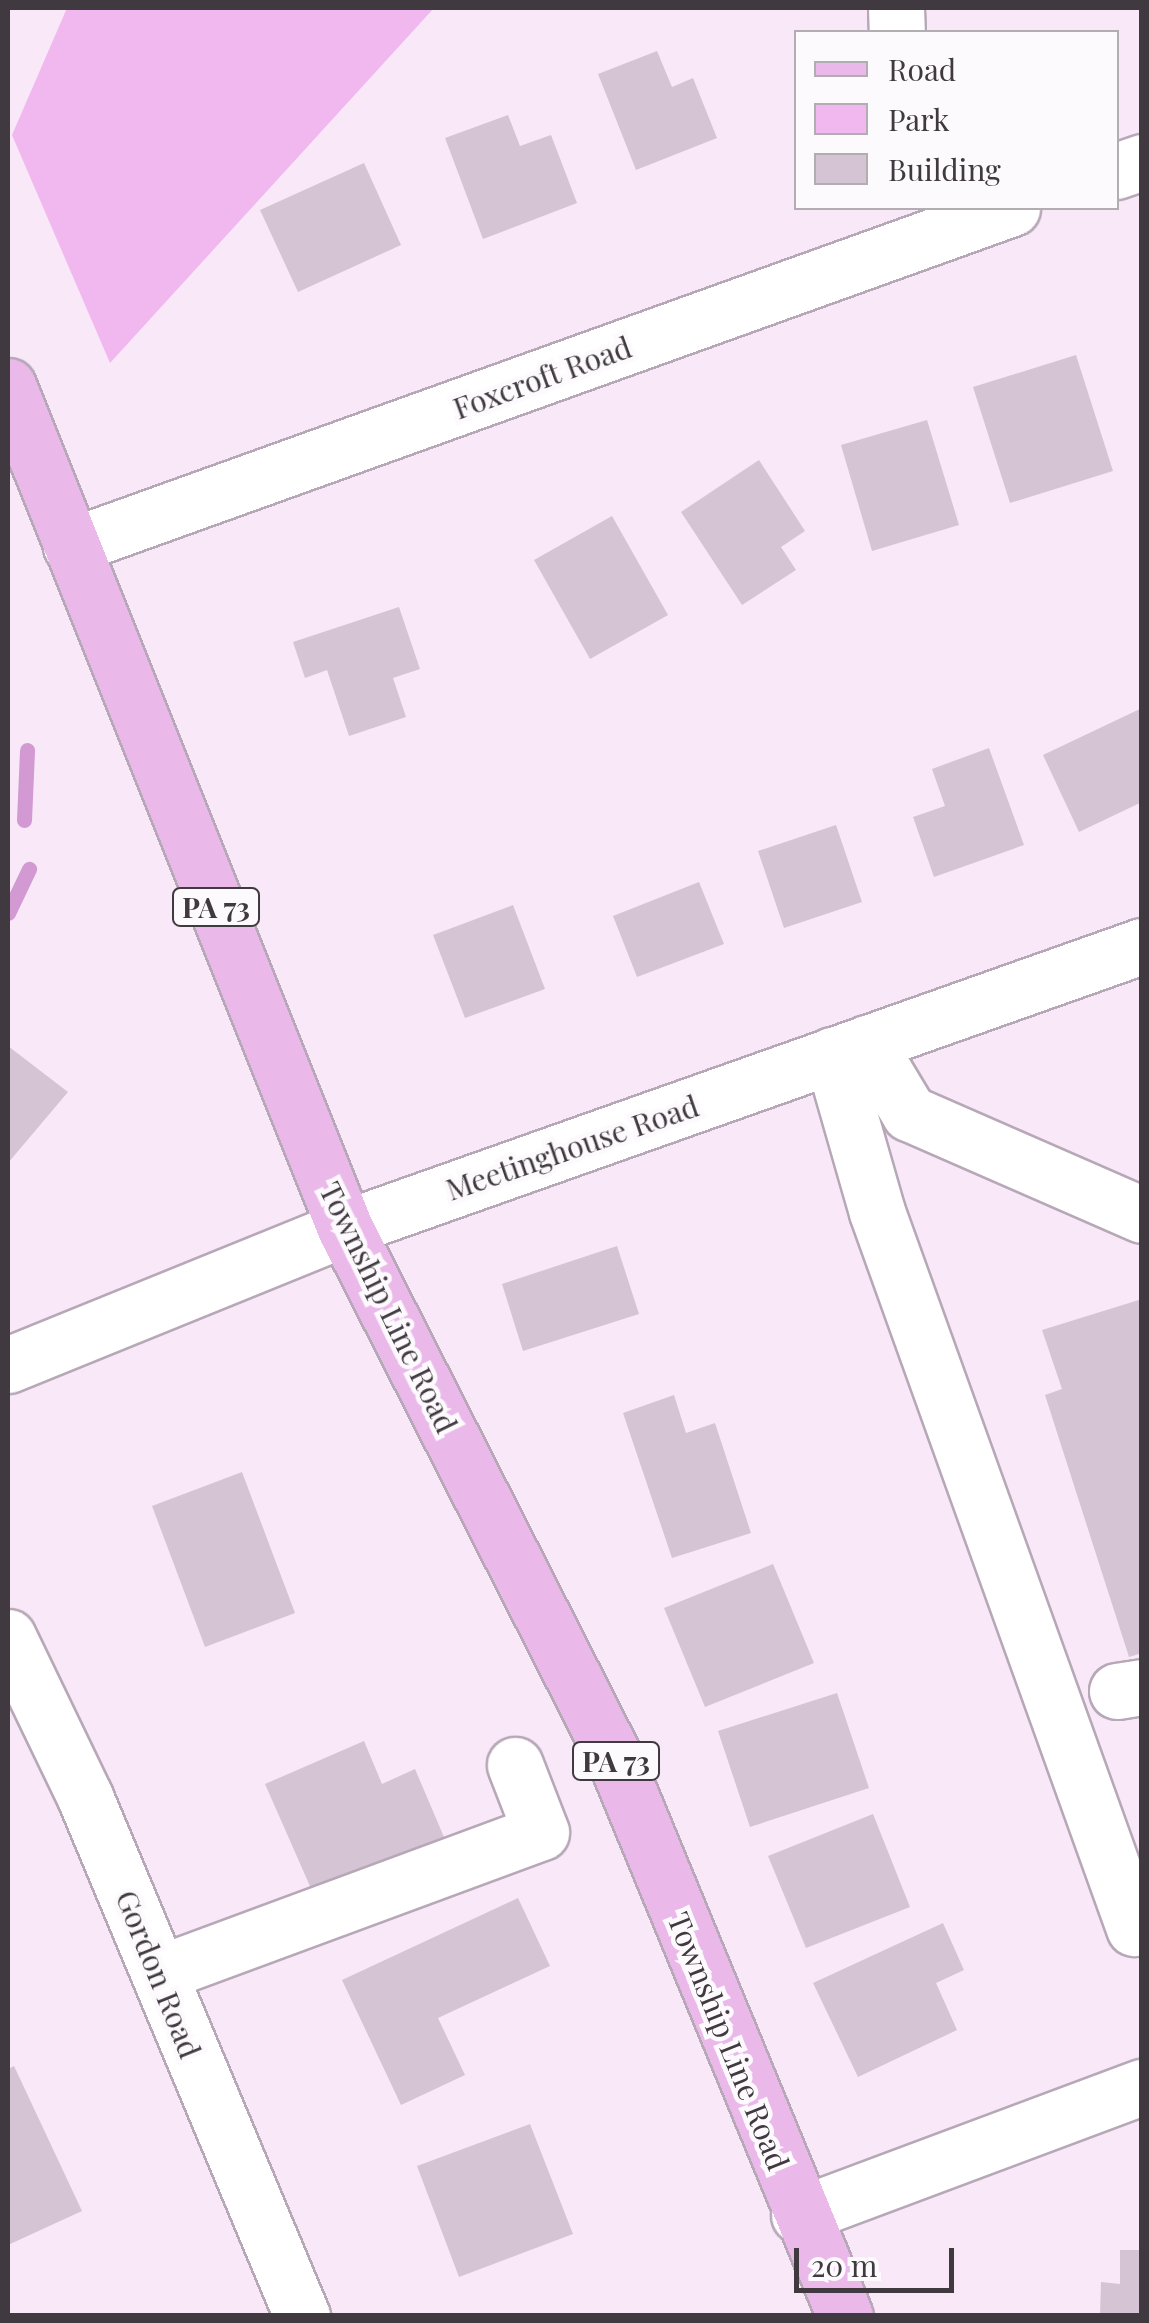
<!DOCTYPE html>
<html>
<head>
<meta charset="utf-8">
<style>
  body { margin:0 }
  #map { position:relative; width:1149px; height:2323px; overflow:hidden; background:#f8e8f8; font-family:"Playfair Display",serif }
  div>[style] { position:absolute }
  [style*='--x'] { left:calc(var(--x)*1px); top:calc(var(--y)*1px); width:calc(var(--w)*1px); rotate:calc(var(--a)*1deg) }
  .green>* { inset:0; background:#f0b8ef }
  .stream>* { height:15px; margin:-7.5px; padding:0 7.5px; transform-origin:7.5px; border-radius:7.5px; background:#d299d2 }
  .building>* { inset:0; background:#d5c5d4 }
  .roads { filter:drop-shadow(2px 0 #b7a8b7) drop-shadow(-2px 0 #b7a8b7) drop-shadow(0 2px #b7a8b7) drop-shadow(0 -2px #b7a8b7) }
  .minor>* { height:55px; margin:-27.5px; padding:0 27.5px; transform-origin:27.5px; border-radius:27.5px; background:#fff }
  .major>* { height:55px; margin:-27.5px; padding:0 27.5px; transform-origin:27.5px; border-radius:27.5px; background:#eab9ea }
  span { translate:-50% -50%; white-space:nowrap; text-align:center; line-height:1.15; -webkit-text-stroke:9px #fdfafd; paint-order:stroke }
  .shield-label span { padding:2px 8px; background:#fdfafd; border:2px solid; border-radius:8px; -webkit-text-stroke-width:0 }
  .shield-label { font-size:28px; color:#403a40; font-weight:700 }
  .street-label { font-size:30px; color:#403a40 }
  .frame { position:absolute; inset:0; border:10px solid #403a40; pointer-events:none }
  .legend { position:absolute; left:794px; top:30px; width:325px; height:180px; box-sizing:border-box; background:#fdfafd; border:2px solid #b1adb1; margin:0; padding:12px 18px; list-style:none; font-size:30px; color:#403a40 }
  .legend li { display:flex; align-items:center; gap:20px; height:50px }
  .legend b { width:50px; border:2px solid #b1adb1 }
  .scale { position:absolute; left:794px; top:2248px; width:160px; height:45px; box-sizing:border-box; border:5px solid #403a40; border-top:0; padding-left:12px; font-size:30px; line-height:35px; white-space:nowrap; color:#403a40; -webkit-text-stroke:8px #fdfafd; paint-order:stroke }
</style>
</head>
<body>
<div id="map">
  <div class="green">
    <div style="clip-path:polygon(67px 8px,434px 8px,110px 363px,12px 135px)"></div>
  </div>
  <div class="stream">
    <div style="--x:24;--y:820;--w:70;--a:-87.5"></div>
    <div style="--x:8;--y:913;--w:49;--a:-64.5"></div>
  </div>
  <div class="building">
    <div style="clip-path:polygon(657px 51px,672px 87px,693px 78px,717px 138px,636px 170px,598px 74px)"></div>
    <div style="clip-path:polygon(508px 115px,520px 146px,551px 135px,577px 203px,483px 239px,445px 138px)"></div>
    <div style="clip-path:polygon(364px 163px,401px 245px,298px 292px,260px 210px)"></div>
    <div style="clip-path:polygon(1076px 355px,1113px 471px,1010px 503px,973px 387px)"></div>
    <div style="clip-path:polygon(927px 420px,959px 525px,872px 551px,841px 445px)"></div>
    <div style="clip-path:polygon(759px 460px,805px 531px,781px 547px,796px 570px,742px 605px,681px 512px)"></div>
    <div style="clip-path:polygon(612px 516px,668px 615px,590px 659px,534px 560px)"></div>
    <div style="clip-path:polygon(399px 607px,420px 669px,393px 678px,406px 717px,349px 736px,327px 670px,305px 678px,293px 642px)"></div>
    <div style="clip-path:polygon(1142px 708px,1142px 802px,1079px 832px,1043px 755px)"></div>
    <div style="clip-path:polygon(989px 748px,1024px 845px,934px 877px,913px 817px,945px 806px,932px 769px)"></div>
    <div style="clip-path:polygon(836px 825px,862px 902px,784px 928px,758px 851px)"></div>
    <div style="clip-path:polygon(699px 882px,724px 944px,637px 977px,613px 916px)"></div>
    <div style="clip-path:polygon(513px 905px,545px 989px,465px 1018px,433px 935px)"></div>
    <div style="clip-path:polygon(8px 1046px,68px 1092px,8px 1163px)"></div>
    <div style="clip-path:polygon(617px 1246px,639px 1314px,523px 1351px,502px 1284px)"></div>
    <div style="clip-path:polygon(1142px 1299px,1142px 1653px,1129px 1657px,1045px 1395px,1062px 1389px,1042px 1330px)"></div>
    <div style="clip-path:polygon(674px 1395px,686px 1433px,715px 1423px,751px 1533px,672px 1558px,623px 1413px)"></div>
    <div style="clip-path:polygon(242px 1472px,295px 1613px,205px 1647px,152px 1506px)"></div>
    <div style="clip-path:polygon(773px 1564px,814px 1663px,705px 1707px,664px 1608px)"></div>
    <div style="clip-path:polygon(837px 1693px,869px 1788px,750px 1827px,718px 1731px)"></div>
    <div style="clip-path:polygon(364px 1741px,382px 1784px,415px 1769px,444px 1837px,313px 1893px,265px 1784px)"></div>
    <div style="clip-path:polygon(873px 1814px,910px 1907px,806px 1948px,768px 1856px)"></div>
    <div style="clip-path:polygon(518px 1898px,550px 1966px,438px 2018px,465px 2075px,401px 2105px,342px 1980px)"></div>
    <div style="clip-path:polygon(943px 1923px,964px 1970px,936px 1983px,957px 2030px,858px 2077px,813px 1983px)"></div>
    <div style="clip-path:polygon(14px 2066px,82px 2211px,8px 2245px,8px 2069px)"></div>
    <div style="clip-path:polygon(530px 2124px,573px 2234px,459px 2277px,417px 2166px)"></div>
    <div style="clip-path:polygon(1120px 2250px,1142px 2250px,1142px 2316px,1100px 2316px,1101px 2282px,1120px 2284px)"></div>
  </div>
  <div class="roads">
    <div class="minor">
      <div style="--x:896;--y:8;--w:24;--a:88"></div>
      <div style="--x:1116;--y:171;--w:28;--a:-19"></div>
      <div style="--x:71;--y:546;--w:1000;--a:-19.76"></div>
      <div style="--x:867;--y:1043;--w:82;--a:59"></div>
      <div style="--x:909;--y:1113;--w:254;--a:23.6"></div>
      <div style="--x:832;--y:1055;--w:163;--a:74"></div>
      <div style="--x:877;--y:1212;--w:761;--a:70.25"></div>
      <div style="--x:8;--y:1365;--w:364;--a:-22.1"></div>
      <div style="--x:345;--y:1228;--w:845;--a:-19.49"></div>
      <div style="--x:8;--y:1637;--w:178;--a:64.3"></div>
      <div style="--x:85;--y:1797;--w:563;--a:67.31"></div>
      <div style="--x:1117;--y:1691;--w:25;--a:-9"></div>
      <div style="--x:160;--y:1973;--w:406;--a:-20.3"></div>
      <div style="--x:541;--y:1832;--w:72;--a:-111.2"></div>
      <div style="--x:799;--y:2215;--w:366;--a:-20.5"></div>
    </div>
    <div class="major">
      <div style="--x:8;--y:386;--w:907;--a:68.19"></div>
      <div style="--x:345;--y:1228;--w:598;--a:63.05"></div>
      <div style="--x:616;--y:1761;--w:600;--a:67.58"></div>
    </div>
  </div>
  <div class="shield-label">
    <span style="left:216px;top:907px">PA 73</span>
    <span style="left:616px;top:1761px">PA 73</span>
  </div>
  <div class="street-label">
    <span style="left:542px;top:377px;rotate:-20deg">Foxcroft Road</span>
    <span style="left:572px;top:1147px;rotate:-19deg">Meetinghouse Road</span>
    <span style="left:389px;top:1307px;rotate:64deg">Township Line Road</span>
    <span style="left:159px;top:1974px;rotate:68deg">Gordon Road</span>
    <span style="left:729px;top:2041px;rotate:68deg">Township Line Road</span>
  </div>
  <div class="frame"></div>
  <ul class="legend">
  <li><b style="height:12px;background:#eab9ea"></b>Road</li>
  <li><b style="height:28px;background:#f0b8ef"></b>Park</li>
  <li><b style="height:28px;background:#d5c5d4"></b>Building</li>
  </ul>
  <div class="scale">20 m</div>
</div>
</body>
</html>
